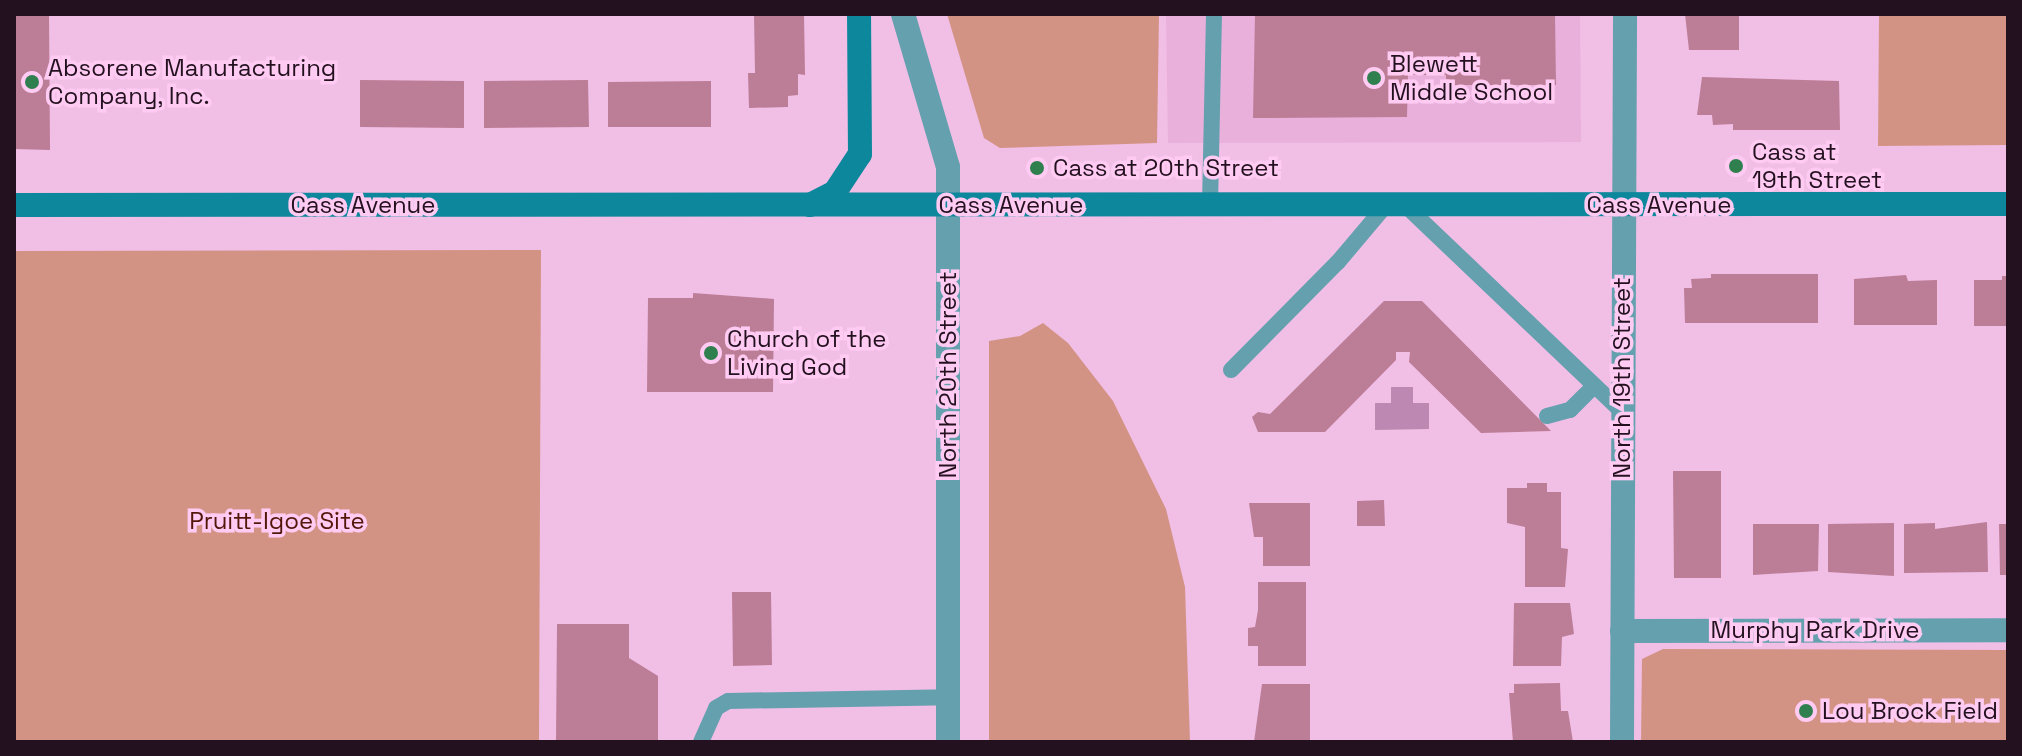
<!DOCTYPE html>
<html>
<head>
<meta charset="utf-8">
<style>
  body { margin:0 }
  #map { position:relative; width:2022px; height:756px; overflow:hidden; background:#f1bee6; font-family:"Space Grotesk",sans-serif }
  div>[style] { position:absolute }
  [style*='--x'] { left:calc(var(--x)*1px); top:calc(var(--y)*1px); width:calc(var(--w)*1px); rotate:calc(var(--a)*1deg) }
  .built>* { inset:0; background:#e9b0dc }
  .green>* { inset:0; background:#d39384 }
  .water>* { inset:0; background:#bd88b2 }
  .building>* { inset:0; background:#bc7d96 }
  .service>* { height:16px; margin:-8px; padding:0 8px; transform-origin:8px; border-radius:8px; background:#64a0ae }
  .minor>* { height:24px; margin:-12px; padding:0 12px; transform-origin:12px; border-radius:12px; background:#64a0ae }
  .secondary>* { height:24px; margin:-12px; padding:0 12px; transform-origin:12px; border-radius:12px; background:#0d879c }
  .dots>* { width:22px; height:22px; translate:-50% -50%; box-sizing:border-box; border:4px solid #ffcbf3; border-radius:50% }
  span { translate:-50% -50%; white-space:nowrap; text-align:center; line-height:1.15; -webkit-text-stroke:7px #ffcbf3; paint-order:stroke }
  .poi-label { font-size:24px; color:#23111f }
  .left { translate:0 -50%; text-align:left }
  .street-label { font-size:24px; color:#23111f }
  .park-label { font-size:24px; color:#53170a }
  .frame { position:absolute; inset:0; border:16px solid #23111f; pointer-events:none }
</style>
</head>
<body>
<div id="map">
  <div class="built">
    <div style="clip-path:polygon(1166px 14px,1580px 14px,1581px 142px,1168px 143px)"></div>
  </div>
  <div class="green">
    <div style="clip-path:polygon(947px 14px,1159px 14px,1157px 143px,1000px 148px,984px 138px)"></div>
    <div style="clip-path:polygon(1879px 14px,2008px 14px,2008px 145px,1878px 146px)"></div>
    <div style="clip-path:polygon(541px 250px,539px 742px,14px 742px,14px 251px)"></div>
    <div style="clip-path:polygon(1043px 323px,1068px 343px,1113px 401px,1166px 509px,1185px 587px,1190px 742px,989px 742px,989px 341px,1020px 336px)"></div>
    <div style="clip-path:polygon(1663px 649px,2008px 650px,2008px 742px,1641px 742px,1642px 659px)"></div>
  </div>
  <div class="water">
    <div style="clip-path:polygon(1391px 387px,1413px 387px,1413px 403px,1429px 403px,1429px 429px,1375px 430px,1375px 403px,1391px 403px)"></div>
  </div>
  <div class="building">
    <div style="clip-path:polygon(14px 14px,49px 14px,50px 150px,14px 149px)"></div>
    <div style="clip-path:polygon(754px 14px,804px 14px,805px 75px,798px 74px,798px 95px,788px 96px,788px 107px,749px 108px,748px 73px,755px 73px)"></div>
    <div style="clip-path:polygon(1255px 14px,1555px 14px,1556px 85px,1446px 85px,1446px 75px,1408px 75px,1407px 117px,1253px 118px)"></div>
    <div style="clip-path:polygon(1685px 14px,1739px 14px,1739px 50px,1689px 50px)"></div>
    <div style="clip-path:polygon(1702px 77px,1839px 81px,1840px 130px,1733px 130px,1733px 124px,1713px 125px,1712px 115px,1697px 115px)"></div>
    <div style="clip-path:polygon(360px 80px,464px 81px,464px 128px,360px 127px)"></div>
    <div style="clip-path:polygon(588px 80px,589px 127px,484px 128px,484px 81px)"></div>
    <div style="clip-path:polygon(711px 81px,711px 127px,608px 127px,608px 82px)"></div>
    <div style="clip-path:polygon(1711px 274px,1818px 274px,1818px 323px,1685px 323px,1684px 288px,1692px 288px,1691px 279px,1711px 278px)"></div>
    <div style="clip-path:polygon(1906px 275px,1908px 281px,1937px 280px,1937px 325px,1854px 325px,1854px 279px)"></div>
    <div style="clip-path:polygon(2002px 276px,2008px 276px,2008px 326px,1974px 326px,1974px 280px,2002px 280px)"></div>
    <div style="clip-path:polygon(693px 293px,774px 299px,773px 392px,647px 392px,648px 298px,693px 298px)"></div>
    <div style="clip-path:polygon(1384px 301px,1422px 301px,1551px 431px,1481px 433px,1409px 362px,1410px 352px,1396px 352px,1396px 360px,1325px 432px,1258px 432px,1252px 417px,1258px 412px,1270px 414px)"></div>
    <div style="clip-path:polygon(1673px 471px,1721px 471px,1721px 578px,1674px 578px)"></div>
    <div style="clip-path:polygon(1527px 483px,1547px 483px,1547px 492px,1561px 492px,1561px 548px,1568px 549px,1565px 587px,1525px 587px,1525px 527px,1507px 523px,1507px 488px,1527px 488px)"></div>
    <div style="clip-path:polygon(1384px 500px,1385px 526px,1357px 526px,1357px 501px)"></div>
    <div style="clip-path:polygon(1249px 503px,1310px 503px,1310px 566px,1263px 566px,1263px 537px,1254px 537px)"></div>
    <div style="clip-path:polygon(1987px 522px,1988px 572px,1904px 573px,1904px 524px,1935px 523px,1935px 529px)"></div>
    <div style="clip-path:polygon(1894px 523px,1894px 576px,1828px 572px,1828px 524px)"></div>
    <div style="clip-path:polygon(1753px 524px,1819px 524px,1818px 571px,1753px 575px)"></div>
    <div style="clip-path:polygon(1999px 524px,2008px 524px,2008px 575px,2000px 575px)"></div>
    <div style="clip-path:polygon(1258px 582px,1306px 582px,1306px 666px,1258px 666px,1258px 646px,1248px 646px,1248px 628px,1255px 627px,1258px 610px)"></div>
    <div style="clip-path:polygon(732px 592px,771px 592px,772px 665px,733px 666px)"></div>
    <div style="clip-path:polygon(1514px 603px,1570px 603px,1574px 634px,1562px 637px,1561px 666px,1513px 666px)"></div>
    <div style="clip-path:polygon(557px 624px,629px 624px,629px 658px,658px 676px,658px 742px,556px 742px)"></div>
    <div style="clip-path:polygon(1560px 683px,1561px 711px,1568px 711px,1573px 742px,1513px 742px,1509px 693px,1514px 693px,1514px 684px)"></div>
    <div style="clip-path:polygon(1262px 684px,1310px 684px,1310px 742px,1254px 742px)"></div>
  </div>
  <div class="service">
    <div style="--x:1210;--y:205;--w:191;--a:-88.8"></div>
    <div style="--x:1405;--y:205;--w:300;--a:43.6"></div>
    <div style="--x:1231;--y:370;--w:152;--a:-45.3"></div>
    <div style="--x:1338;--y:262;--w:76;--a:-49.8"></div>
    <div style="--x:1547;--y:416;--w:24;--a:-15"></div>
    <div style="--x:1570;--y:410;--w:31;--a:-45"></div>
    <div style="--x:701;--y:742;--w:37;--a:-66"></div>
    <div style="--x:716;--y:708;--w:14;--a:-30"></div>
    <div style="--x:728;--y:701;--w:220;--a:-1"></div>
  </div>
  <div class="minor">
    <div style="--x:903;--y:14;--w:159;--a:73.6"></div>
    <div style="--x:948;--y:167;--w:575;--a:90"></div>
    <div style="--x:1622;--y:631;--w:386;--a:-0.1"></div>
    <div style="--x:1622;--y:742;--w:728;--a:-89.76"></div>
  </div>
  <div class="secondary">
    <div style="--x:14;--y:205;--w:1994;--a:-0.03"></div>
    <div style="--x:810;--y:205;--w:28;--a:-27"></div>
    <div style="--x:835;--y:192;--w:45;--a:-56.7"></div>
    <div style="--x:860;--y:154;--w:140;--a:-90.4"></div>
  </div>
  <div class="dots">
    <div style="left:1374px;top:78px;background:#2f7f4f"></div>
    <div style="left:32px;top:82px;background:#2f7f4f"></div>
    <div style="left:1736px;top:166px;background:#2f7f4f"></div>
    <div style="left:1037px;top:168px;background:#2f7f4f"></div>
    <div style="left:711px;top:353px;background:#2f7f4f"></div>
    <div style="left:1806px;top:711px;background:#2f7f4f"></div>
  </div>
  <div class="poi-label">
    <span class="left" style="left:1390px;top:78px">Blewett<br>Middle School</span>
    <span class="left" style="left:48px;top:82px">Absorene Manufacturing<br>Company, Inc.</span>
    <span class="left" style="left:1752px;top:166px">Cass at<br>19th Street</span>
    <span class="left" style="left:1053px;top:168px">Cass at 20th Street</span>
    <span class="left" style="left:727px;top:353px">Church of the<br>Living God</span>
    <span class="left" style="left:1822px;top:711px">Lou Brock Field</span>
  </div>
  <div class="street-label">
    <span style="left:363px;top:205px">Cass Avenue</span>
    <span style="left:1011px;top:205px">Cass Avenue</span>
    <span style="left:1659px;top:205px">Cass Avenue</span>
    <span style="left:948px;top:375px;rotate:-90deg">North 20th Street</span>
    <span style="left:1622px;top:378px;rotate:-90deg">North 19th Street</span>
    <span style="left:1815px;top:630px">Murphy Park Drive</span>
  </div>
  <div class="park-label">
    <span style="left:277px;top:521px">Pruitt-Igoe Site</span>
  </div>
  <div class="frame"></div>
</div>
</body>
</html>
